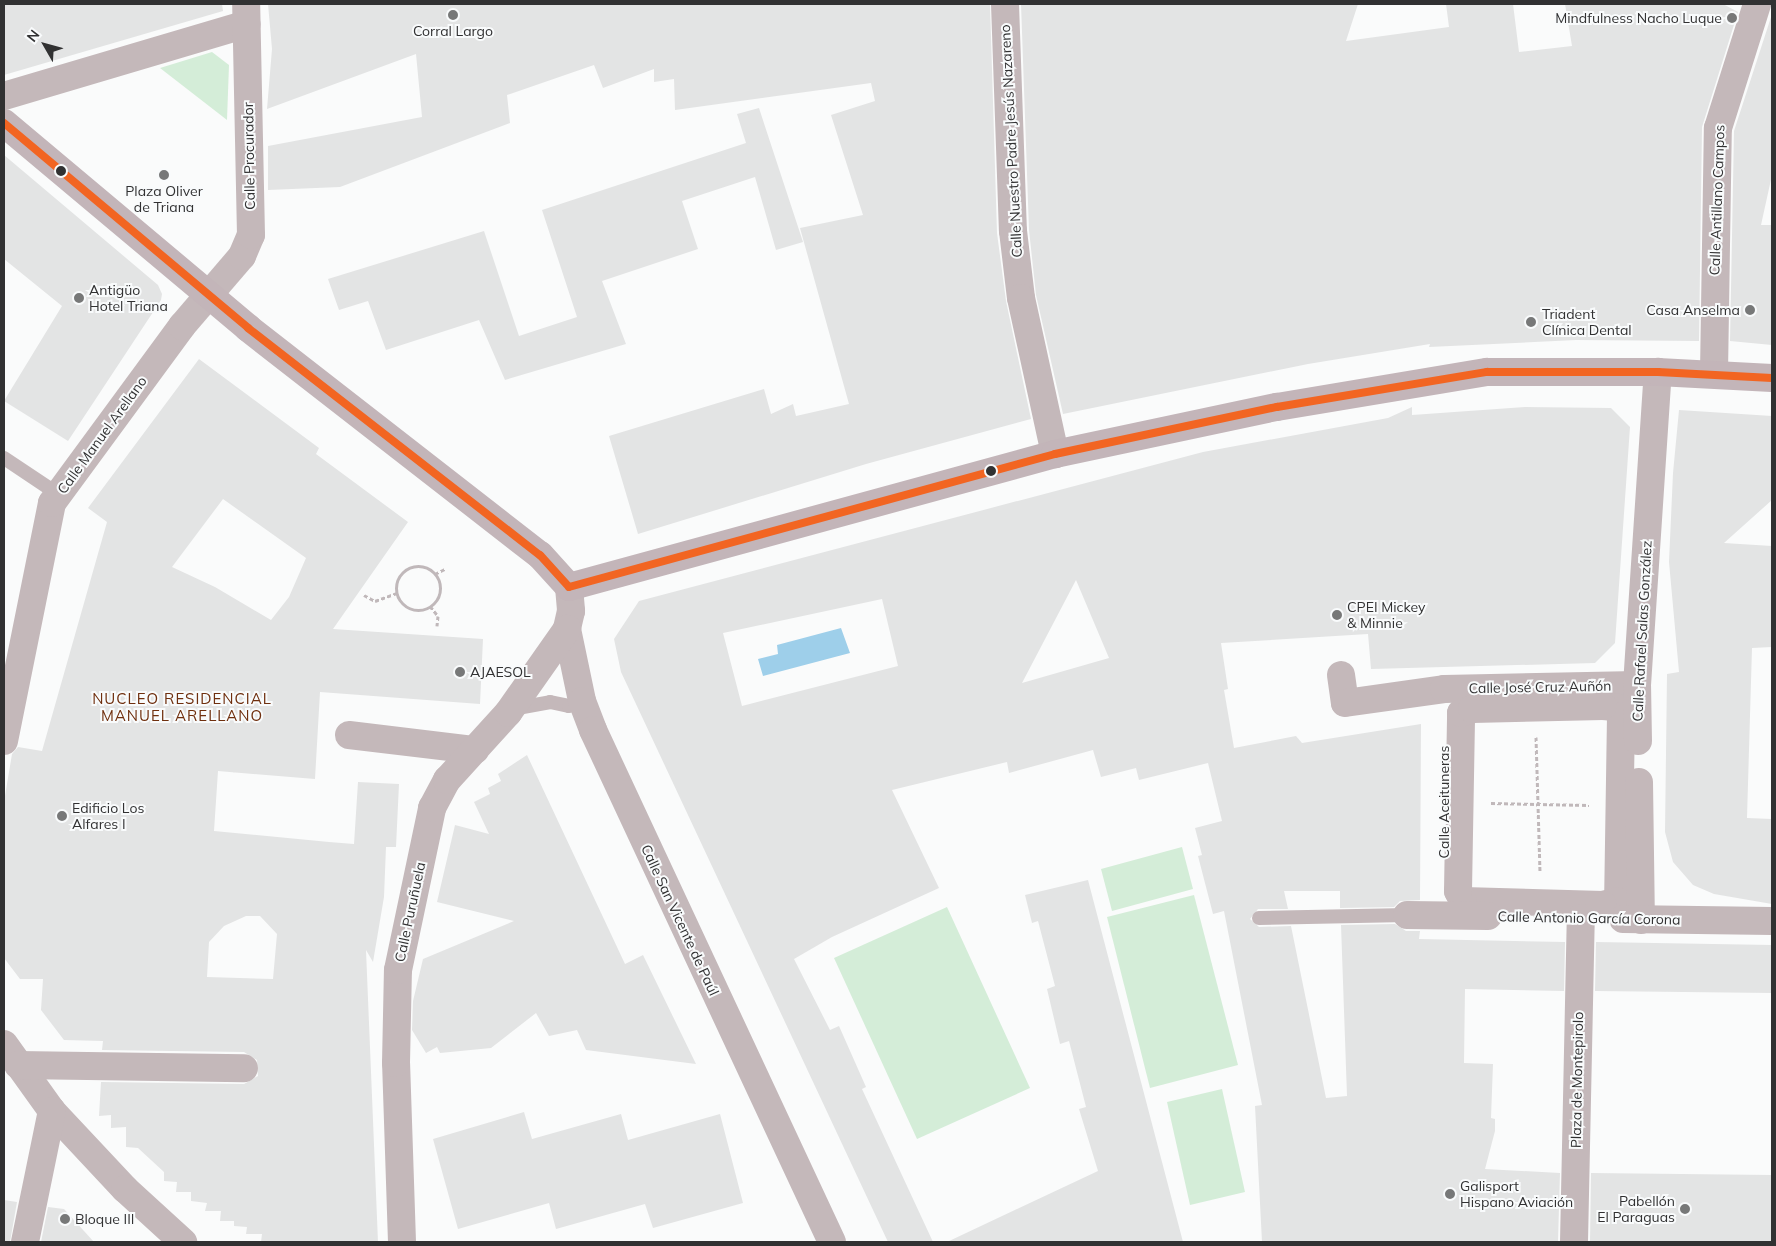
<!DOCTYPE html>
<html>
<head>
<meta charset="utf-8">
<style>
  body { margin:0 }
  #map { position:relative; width:1776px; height:1246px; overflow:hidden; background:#fafbfb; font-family:Mulish,sans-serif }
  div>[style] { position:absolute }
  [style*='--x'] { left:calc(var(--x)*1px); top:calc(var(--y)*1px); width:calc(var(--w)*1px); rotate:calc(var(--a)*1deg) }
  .green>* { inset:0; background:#d4edd8 }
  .water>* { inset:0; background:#9ecfea }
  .building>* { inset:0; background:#e3e4e4 }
  .path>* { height:3px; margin-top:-1.5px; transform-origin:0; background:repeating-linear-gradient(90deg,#c0b8ba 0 4px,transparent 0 6.5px) }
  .path>.ring { margin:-1.5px; padding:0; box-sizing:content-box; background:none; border:3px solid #c0b8ba; border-radius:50% }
  .lane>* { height:14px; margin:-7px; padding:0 7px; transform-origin:7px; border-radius:7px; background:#c4b8ba }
  .street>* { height:28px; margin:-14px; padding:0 14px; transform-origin:14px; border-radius:14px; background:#c4b8ba }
  .secondary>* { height:28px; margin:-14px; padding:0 14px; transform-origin:14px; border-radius:14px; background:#c3b5b9 }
  .bus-1>* { height:8px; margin:-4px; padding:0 4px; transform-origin:4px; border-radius:4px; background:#f26522 }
  .dots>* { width:14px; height:14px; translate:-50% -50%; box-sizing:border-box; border:2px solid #f9fbfc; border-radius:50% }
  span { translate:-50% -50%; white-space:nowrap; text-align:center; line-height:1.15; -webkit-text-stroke:4px #f9fbfc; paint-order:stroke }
  .poi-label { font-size:14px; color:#313132 }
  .right { translate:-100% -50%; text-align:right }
  .left { translate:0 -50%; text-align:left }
  .street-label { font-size:14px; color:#313132 }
  .neighbourhood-label { font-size:15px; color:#6f2f0e; letter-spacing:1px }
  .frame { position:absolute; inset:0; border:5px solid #313132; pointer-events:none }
  .north { position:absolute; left:20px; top:20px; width:50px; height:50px; -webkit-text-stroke:4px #f9fbfc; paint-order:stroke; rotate:308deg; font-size:14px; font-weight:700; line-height:20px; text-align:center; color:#313132 }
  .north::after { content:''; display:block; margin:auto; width:18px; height:22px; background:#313132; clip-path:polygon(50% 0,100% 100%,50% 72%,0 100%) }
</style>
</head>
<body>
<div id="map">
  <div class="green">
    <div style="clip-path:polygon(212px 52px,229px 65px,227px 120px,160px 68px)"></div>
    <div style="clip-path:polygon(1182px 847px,1193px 889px,1112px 911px,1101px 869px)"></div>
    <div style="clip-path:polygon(1194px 895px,1238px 1065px,1150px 1088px,1107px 917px)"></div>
    <div style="clip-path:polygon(947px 907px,1030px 1088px,917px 1139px,834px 958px)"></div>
    <div style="clip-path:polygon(1222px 1089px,1245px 1192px,1190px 1205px,1167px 1102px)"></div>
  </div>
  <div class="water">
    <div style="clip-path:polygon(841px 628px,850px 653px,763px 676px,758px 659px,778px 654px,777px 645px)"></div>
  </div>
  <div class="building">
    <div style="clip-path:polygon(4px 4px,222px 4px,223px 11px,4px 75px)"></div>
    <div style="clip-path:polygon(268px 4px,990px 4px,997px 233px,1006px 301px,1031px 419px,866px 464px,638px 534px,609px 436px,764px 389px,771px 414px,793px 404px,796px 416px,849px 404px,800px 228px,863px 215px,831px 115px,875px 101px,871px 83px,675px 110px,674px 79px,654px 82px,654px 69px,603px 88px,594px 65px,507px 95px,510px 123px,340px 187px,268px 190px,268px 146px,422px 117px,416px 54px,267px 109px,272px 49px)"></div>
    <div style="clip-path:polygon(1021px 4px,1358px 4px,1346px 41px,1449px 27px,1446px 4px,1513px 4px,1519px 52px,1572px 46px,1565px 4px,1723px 4px,1738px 12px,1702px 127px,1699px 341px,1576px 340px,1429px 347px,1430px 344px,1308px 364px,1063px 414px,1036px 295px,1029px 230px)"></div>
    <div style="clip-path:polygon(1772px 14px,1772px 175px,1761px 225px,1772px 225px,1772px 345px,1730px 341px,1734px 131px)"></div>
    <div style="clip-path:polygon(759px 108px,803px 242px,776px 250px,755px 177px,682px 201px,698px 249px,602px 281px,626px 344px,505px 380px,479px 320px,386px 350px,368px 301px,339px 310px,328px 279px,484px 231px,519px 336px,577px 317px,542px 210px,746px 143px,737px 114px)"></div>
    <div style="clip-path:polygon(4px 155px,158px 285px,162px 294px,161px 300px,68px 441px,4px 401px,62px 306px,4px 259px)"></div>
    <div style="clip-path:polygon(evenodd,199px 359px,319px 448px,316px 454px,408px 522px,333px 629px,483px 639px,480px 704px,320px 692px,315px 779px,218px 771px,214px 831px,329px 842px,354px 844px,358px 782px,399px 784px,396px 847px,386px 847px,384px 897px,373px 962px,366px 950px,378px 1242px,261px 1242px,262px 1234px,246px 1234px,247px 1227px,234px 1226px,234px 1221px,220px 1221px,221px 1211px,205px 1211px,207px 1203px,191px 1201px,191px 1192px,176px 1192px,177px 1182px,164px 1181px,164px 1172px,138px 1148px,126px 1147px,126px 1127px,111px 1128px,111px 1115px,99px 1116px,101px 1082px,244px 1084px,258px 1076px,257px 1060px,244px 1052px,102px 1050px,103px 1041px,64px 1040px,41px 1010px,43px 979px,20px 979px,4px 958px,4px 802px,12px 754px,18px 747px,42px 751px,107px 522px,88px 508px,199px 359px,223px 499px,306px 558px,289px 597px,271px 620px,215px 587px,172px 567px,223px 499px,199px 359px,246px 916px,260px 916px,277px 934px,273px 979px,207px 977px,209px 942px,224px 926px,246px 916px)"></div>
    <div style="clip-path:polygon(evenodd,1412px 407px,1412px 415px,1525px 407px,1611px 408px,1630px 427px,1615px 643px,1595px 663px,1371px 669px,1368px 634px,1221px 643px,1228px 689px,1224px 690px,1234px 748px,1296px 736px,1302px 743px,1421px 724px,1420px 900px,1400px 901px,1394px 907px,1340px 908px,1340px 891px,1284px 891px,1288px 909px,1258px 909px,1250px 919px,1259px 927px,1291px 926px,1326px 1098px,1347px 1096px,1341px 925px,1395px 924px,1406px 931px,1420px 931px,1419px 939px,1565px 942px,1564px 991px,1465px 989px,1464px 1063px,1493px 1064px,1491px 1118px,1495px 1119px,1495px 1131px,1485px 1169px,1560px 1173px,1558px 1242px,1262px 1242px,1255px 1106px,1262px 1105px,1224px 911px,1213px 914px,1198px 856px,1202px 855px,1195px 828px,1222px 821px,1208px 763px,1139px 780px,1136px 768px,1101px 777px,1093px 750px,1009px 773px,1007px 762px,892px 790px,939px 888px,832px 937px,794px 959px,830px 1030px,839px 1026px,866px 1087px,862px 1089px,933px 1242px,888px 1242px,621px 672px,614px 639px,639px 601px,1203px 452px,1388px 418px,1412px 407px,1076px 580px,1109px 658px,1022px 683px,1076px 580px,1412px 407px,882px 599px,898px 666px,742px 706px,723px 633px,882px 599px)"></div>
    <div style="clip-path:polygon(1679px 410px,1772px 416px,1772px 500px,1724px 543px,1772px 546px,1772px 647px,1752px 648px,1747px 818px,1772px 819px,1772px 904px,1714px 894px,1693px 885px,1673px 862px,1665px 832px,1667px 674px,1679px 672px,1669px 562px,1673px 473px)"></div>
    <div style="clip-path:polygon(527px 755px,625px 964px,643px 955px,696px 1064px,586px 1050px,577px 1030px,549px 1036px,536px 1013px,491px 1048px,440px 1053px,437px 1047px,426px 1053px,412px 1030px,413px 1001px,423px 959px,514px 921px,437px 902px,455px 825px,489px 834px,474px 802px,490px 794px,488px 788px,501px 781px,498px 774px)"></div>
    <div style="clip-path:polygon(1088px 880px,1183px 1242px,947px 1242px,1098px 1171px,1079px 1109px,1086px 1107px,1069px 1041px,1060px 1044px,1047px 989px,1055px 986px,1038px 921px,1032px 923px,1025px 895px)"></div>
    <div style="clip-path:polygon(1596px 942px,1772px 945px,1772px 993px,1595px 991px)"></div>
    <div style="clip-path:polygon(524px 1112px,532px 1139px,621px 1114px,628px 1140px,720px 1114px,743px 1203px,653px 1228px,645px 1204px,556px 1229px,549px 1203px,458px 1229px,433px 1139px)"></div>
    <div style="clip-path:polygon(1591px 1173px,1772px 1175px,1772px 1242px,1590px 1242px)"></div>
    <div style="clip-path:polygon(4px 1200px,17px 1202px,10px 1242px,4px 1242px)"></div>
    <div style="clip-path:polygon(48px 1207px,64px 1209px,94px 1242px,41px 1242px)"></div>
  </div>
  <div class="path">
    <div class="ring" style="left:396px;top:566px;width:41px;height:41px"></div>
    <div style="--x:435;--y:574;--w:11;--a:-27"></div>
    <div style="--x:364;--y:595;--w:13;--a:29"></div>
    <div style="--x:375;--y:601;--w:23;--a:-20"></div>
    <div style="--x:430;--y:606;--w:13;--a:51"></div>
    <div style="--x:438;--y:616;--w:10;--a:96"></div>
    <div style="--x:1536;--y:737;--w:136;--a:88.3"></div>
    <div style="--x:1491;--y:803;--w:98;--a:1.2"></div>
  </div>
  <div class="lane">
    <div style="--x:4;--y:458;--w:65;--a:33.7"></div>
    <div style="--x:512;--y:709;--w:39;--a:-10"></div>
    <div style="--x:550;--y:702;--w:19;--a:12"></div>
    <div style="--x:569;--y:706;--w:14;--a:-21"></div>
    <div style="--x:1259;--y:918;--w:148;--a:-1.2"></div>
  </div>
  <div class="street">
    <div style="--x:1005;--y:4;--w:227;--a:88"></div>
    <div style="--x:1013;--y:231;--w:67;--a:83.2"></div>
    <div style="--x:1021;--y:298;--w:160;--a:77.7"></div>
    <div style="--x:4;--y:96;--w:253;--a:-16.5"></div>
    <div style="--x:1714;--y:373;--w:245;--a:-89.1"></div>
    <div style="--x:1718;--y:128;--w:130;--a:-72.5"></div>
    <div style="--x:569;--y:587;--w:24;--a:85"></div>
    <div style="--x:571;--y:611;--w:18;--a:103"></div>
    <div style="--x:567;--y:629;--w:74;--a:78.2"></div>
    <div style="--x:582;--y:701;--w:31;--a:69"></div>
    <div style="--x:593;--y:730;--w:565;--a:64.98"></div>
    <div style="--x:1341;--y:675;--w:28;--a:82"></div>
    <div style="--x:1345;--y:703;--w:100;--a:-8"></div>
    <div style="--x:1444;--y:689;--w:193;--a:-1.2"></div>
    <div style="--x:1603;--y:706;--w:12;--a:5"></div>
    <div style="--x:1615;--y:707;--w:11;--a:56"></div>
    <div style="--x:1621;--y:716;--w:185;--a:90.9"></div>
    <div style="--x:1618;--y:901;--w:16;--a:165"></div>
    <div style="--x:1603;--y:905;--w:140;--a:-178.4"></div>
    <div style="--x:1463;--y:901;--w:11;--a:-117"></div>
    <div style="--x:1458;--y:891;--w:178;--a:-89"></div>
    <div style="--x:1461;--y:713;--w:12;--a:-20"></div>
    <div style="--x:1472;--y:709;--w:131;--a:-1.3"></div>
    <div style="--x:349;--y:735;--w:127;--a:6.8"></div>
    <div style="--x:4;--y:741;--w:243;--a:-78.6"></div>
    <div style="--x:52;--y:503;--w:220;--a:-53.7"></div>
    <div style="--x:182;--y:326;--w:92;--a:-49.4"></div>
    <div style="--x:242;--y:256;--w:23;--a:-67"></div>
    <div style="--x:251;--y:235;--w:231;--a:-91.2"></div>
    <div style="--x:1638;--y:741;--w:56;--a:-91"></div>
    <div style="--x:1637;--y:685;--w:314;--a:-86.2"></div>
    <div style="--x:1639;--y:782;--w:138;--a:89.2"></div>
    <div style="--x:1407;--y:915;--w:81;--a:0.7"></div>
    <div style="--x:1623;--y:919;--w:149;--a:0.8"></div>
    <div style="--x:4;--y:1044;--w:82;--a:54.4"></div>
    <div style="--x:52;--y:1111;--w:107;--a:46.9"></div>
    <div style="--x:125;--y:1189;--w:79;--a:42.4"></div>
    <div style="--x:18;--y:1065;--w:226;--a:0.8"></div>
    <div style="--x:25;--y:1242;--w:134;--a:-78.4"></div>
    <div style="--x:402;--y:1242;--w:179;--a:-91.9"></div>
    <div style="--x:396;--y:1063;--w:93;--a:-88.8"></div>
    <div style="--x:398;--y:970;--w:166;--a:-78.1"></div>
    <div style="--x:432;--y:808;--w:32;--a:-62"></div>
    <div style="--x:447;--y:780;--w:91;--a:-47.7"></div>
    <div style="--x:508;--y:713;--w:103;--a:-54.9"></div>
    <div style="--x:1574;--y:1242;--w:324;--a:-88.8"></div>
  </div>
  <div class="secondary">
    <div style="--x:4;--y:123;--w:319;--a:40"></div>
    <div style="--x:248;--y:328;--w:370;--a:37.9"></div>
    <div style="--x:540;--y:555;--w:43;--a:47.8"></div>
    <div style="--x:569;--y:587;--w:504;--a:-15.3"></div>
    <div style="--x:1055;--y:454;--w:227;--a:-12"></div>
    <div style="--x:1277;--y:407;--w:213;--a:-9.5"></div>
    <div style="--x:1487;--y:372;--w:171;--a:0"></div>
    <div style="--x:1658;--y:372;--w:114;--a:3"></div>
  </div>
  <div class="bus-1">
    <div style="--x:4;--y:123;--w:319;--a:40"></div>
    <div style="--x:248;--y:328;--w:370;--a:37.9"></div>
    <div style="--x:540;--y:555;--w:43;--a:47.8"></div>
    <div style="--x:569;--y:587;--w:504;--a:-15.3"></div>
    <div style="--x:1055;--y:454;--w:227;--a:-12"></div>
    <div style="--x:1277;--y:407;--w:213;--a:-9.5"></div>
    <div style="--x:1487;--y:372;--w:171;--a:0"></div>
    <div style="--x:1658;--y:372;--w:114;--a:3"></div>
  </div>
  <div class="dots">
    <div style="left:453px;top:15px;background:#777878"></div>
    <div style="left:1732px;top:18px;background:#777878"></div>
    <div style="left:61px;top:171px;background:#313132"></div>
    <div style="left:164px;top:175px;background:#777878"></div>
    <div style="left:79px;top:298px;background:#777878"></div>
    <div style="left:1750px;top:310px;background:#777878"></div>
    <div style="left:1531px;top:322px;background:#777878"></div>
    <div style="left:991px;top:471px;background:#313132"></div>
    <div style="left:1337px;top:615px;background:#777878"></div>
    <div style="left:460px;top:672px;background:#777878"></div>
    <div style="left:62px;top:816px;background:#777878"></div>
    <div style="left:1450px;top:1194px;background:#777878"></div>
    <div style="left:1685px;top:1209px;background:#777878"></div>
    <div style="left:65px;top:1219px;background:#777878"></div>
  </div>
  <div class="poi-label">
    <span class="right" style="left:1722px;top:18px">Mindfulness Nacho Luque</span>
    <span style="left:453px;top:31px">Corral Largo</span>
    <span style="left:164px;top:199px">Plaza Oliver<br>de Triana</span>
    <span class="left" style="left:89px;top:298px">Antigüo<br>Hotel Triana</span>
    <span class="right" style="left:1740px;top:310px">Casa Anselma</span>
    <span class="left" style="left:1542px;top:322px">Triadent<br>Clínica Dental</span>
    <span class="left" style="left:1347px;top:615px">CPEI Mickey<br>&amp; Minnie</span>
    <span class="left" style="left:470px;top:672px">AJAESOL</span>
    <span class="left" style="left:72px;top:816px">Edificio Los<br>Alfares I</span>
    <span class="left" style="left:1460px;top:1194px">Galisport<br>Hispano Aviación</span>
    <span class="right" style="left:1675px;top:1209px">Pabellón<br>El Paraguas</span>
    <span class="left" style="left:75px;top:1219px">Bloque III</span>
  </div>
  <div class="street-label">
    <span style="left:1011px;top:141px;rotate:-93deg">Calle Nuestro Padre Jesús Nazareno</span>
    <span style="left:249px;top:156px;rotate:-91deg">Calle Procurador</span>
    <span style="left:1717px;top:200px;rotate:-88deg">Calle Antillano Campos</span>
    <span style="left:102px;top:435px;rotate:-54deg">Calle Manuel Arellano</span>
    <span style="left:1642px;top:631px;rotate:-87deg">Calle Rafael Salas González</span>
    <span style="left:1540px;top:687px;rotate:-1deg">Calle José Cruz Auñón</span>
    <span style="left:1444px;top:802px;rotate:-90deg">Calle Aceituneras</span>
    <span style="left:410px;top:912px;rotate:-78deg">Calle Puruñuela</span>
    <span style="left:1589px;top:918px;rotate:1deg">Calle Antonio García Corona</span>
    <span style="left:680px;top:920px;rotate:65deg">Calle San Vicente de Paúl</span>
    <span style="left:1577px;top:1080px;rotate:-89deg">Plaza de Montepirolo</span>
  </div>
  <div class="neighbourhood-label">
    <span style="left:182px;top:707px">NUCLEO RESIDENCIAL<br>MANUEL ARELLANO</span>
  </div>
  <div class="frame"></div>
  <div class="north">N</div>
</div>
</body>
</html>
